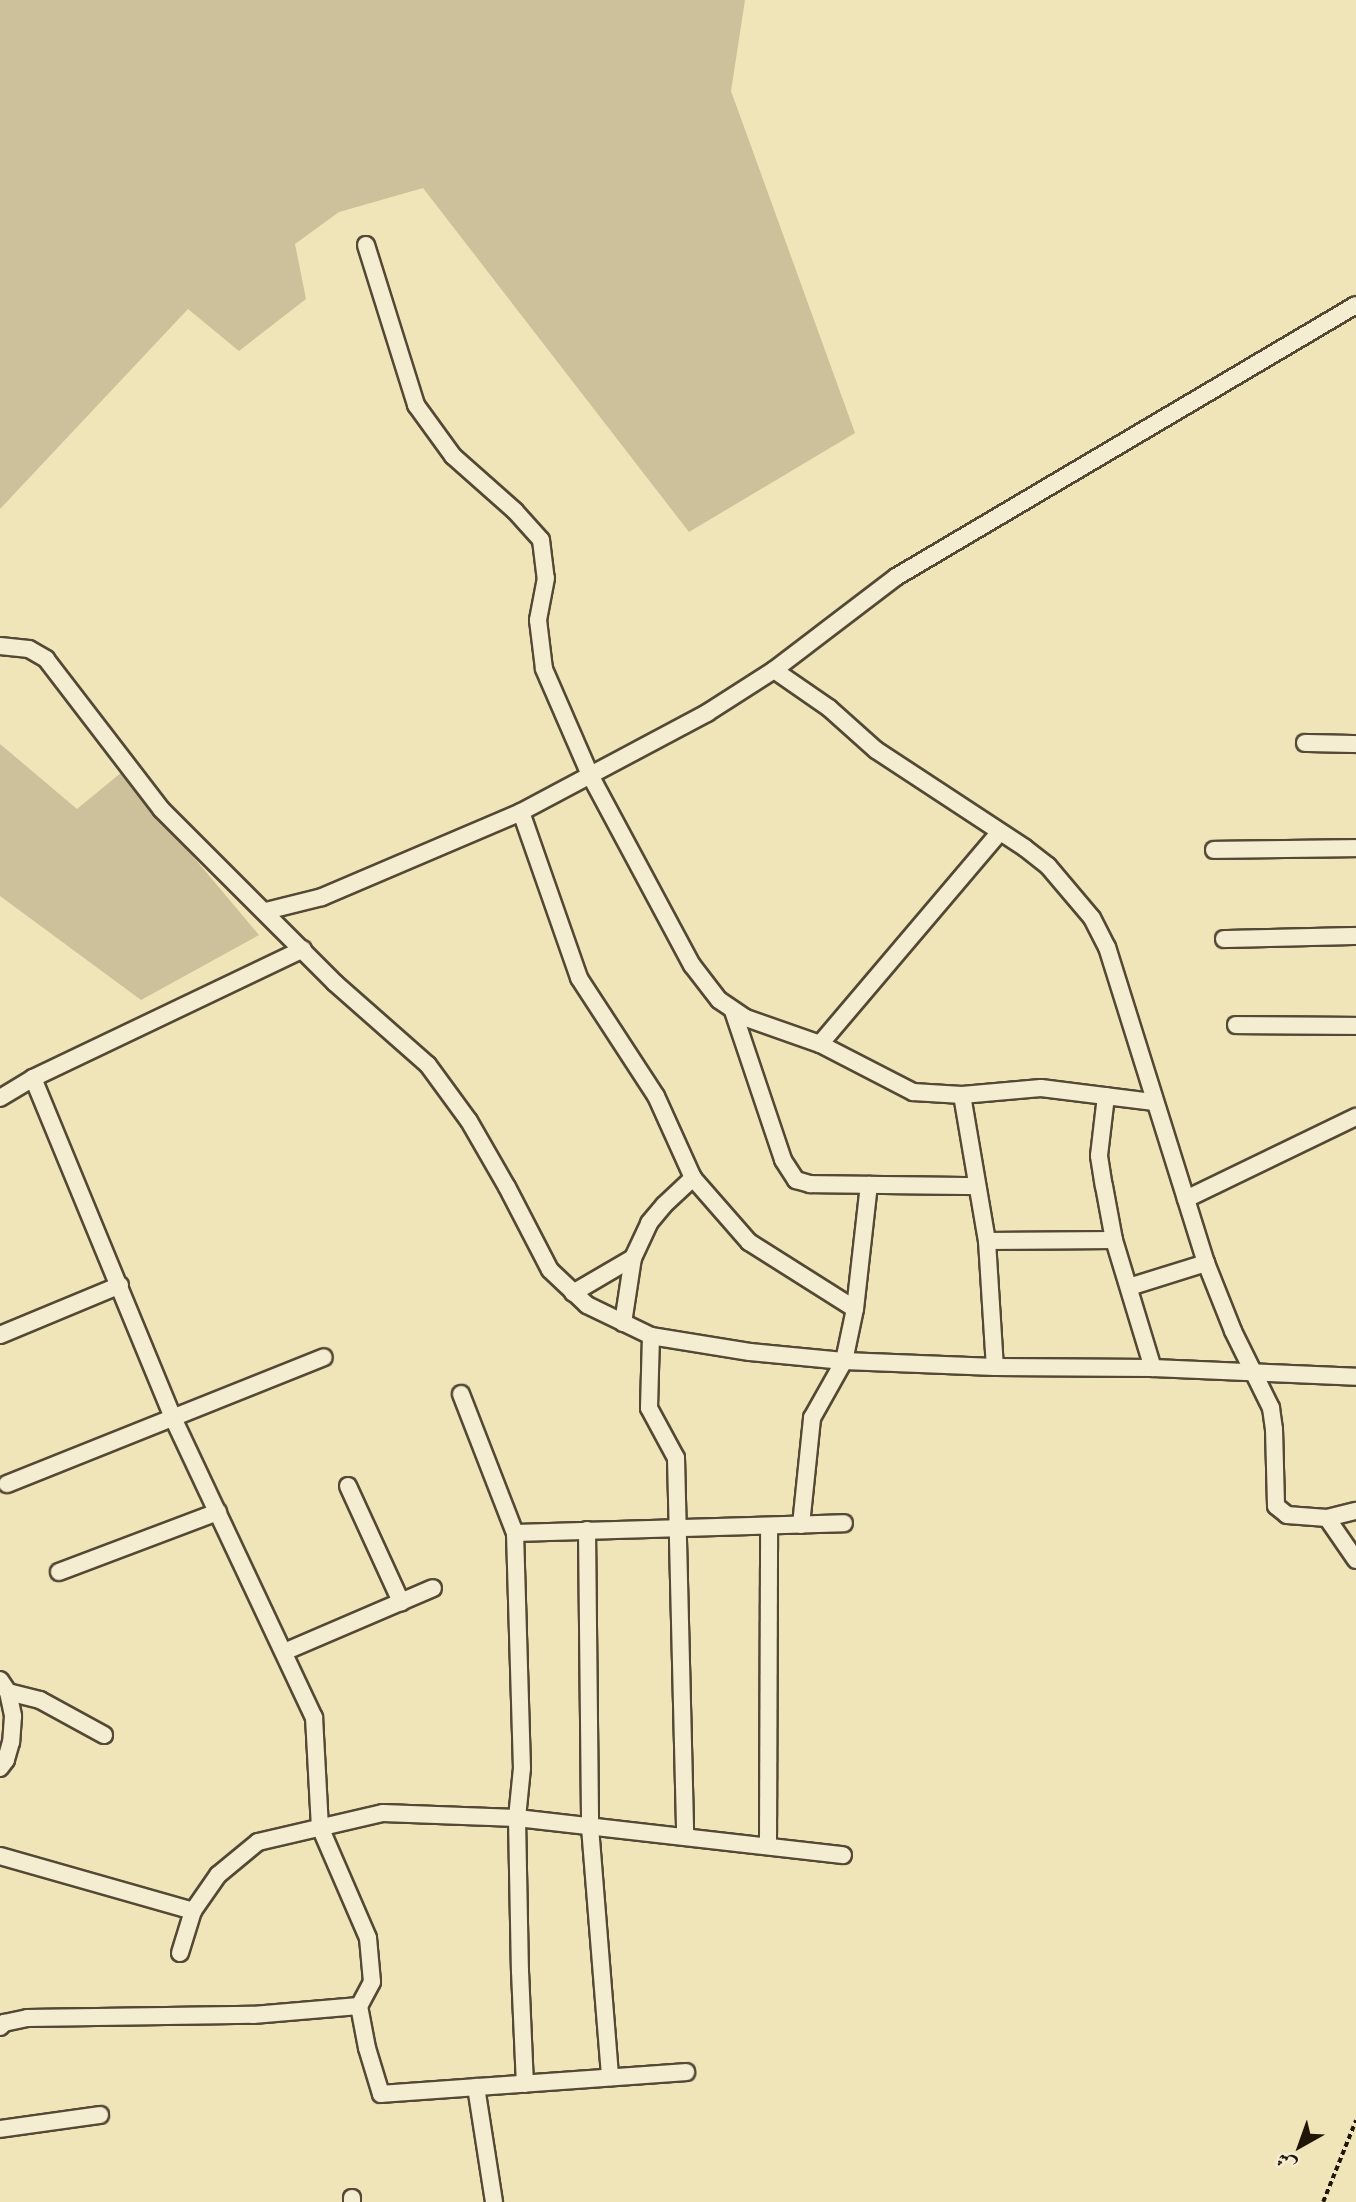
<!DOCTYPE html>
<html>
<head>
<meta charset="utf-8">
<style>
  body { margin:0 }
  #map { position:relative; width:1356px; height:2202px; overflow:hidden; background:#f0e4b9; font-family:Alegreya,Amiri,serif }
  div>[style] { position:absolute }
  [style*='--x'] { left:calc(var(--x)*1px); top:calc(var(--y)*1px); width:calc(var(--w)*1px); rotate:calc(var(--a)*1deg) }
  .green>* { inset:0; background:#ccc19b }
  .path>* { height:3.5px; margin-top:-1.75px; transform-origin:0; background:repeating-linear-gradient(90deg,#1f1508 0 5px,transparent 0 8.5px) }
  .roads { filter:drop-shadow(2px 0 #534934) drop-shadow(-2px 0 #534934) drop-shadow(0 2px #534934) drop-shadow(0 -2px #534934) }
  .street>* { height:16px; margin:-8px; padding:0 8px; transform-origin:8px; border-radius:8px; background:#f5edd2 }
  span { translate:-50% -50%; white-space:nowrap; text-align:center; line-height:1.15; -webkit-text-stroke:6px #f5edd2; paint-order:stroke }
  .north { position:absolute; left:1265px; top:2111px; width:70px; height:70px; -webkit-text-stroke:5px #f5edd2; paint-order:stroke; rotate:220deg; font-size:19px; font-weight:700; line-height:28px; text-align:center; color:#1f1508 }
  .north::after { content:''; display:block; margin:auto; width:24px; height:32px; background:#1f1508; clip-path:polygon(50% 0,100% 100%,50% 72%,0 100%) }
</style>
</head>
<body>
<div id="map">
  <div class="green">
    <div style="clip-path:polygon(0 0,745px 0,731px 91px,855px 433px,689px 532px,423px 188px,339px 212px,295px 244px,306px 299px,239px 351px,188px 309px,0 509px)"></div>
    <div style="clip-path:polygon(0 744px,77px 809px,122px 772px,259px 935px,141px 1000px,0 896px)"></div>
  </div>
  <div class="path">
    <div style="--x:1323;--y:2202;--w:88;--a:-68.1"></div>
  </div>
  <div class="roads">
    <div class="street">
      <div style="--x:366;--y:245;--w:168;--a:72.6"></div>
      <div style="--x:416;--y:405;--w:63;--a:54"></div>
      <div style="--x:453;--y:456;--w:83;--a:41.6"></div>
      <div style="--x:515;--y:511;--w:39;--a:48"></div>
      <div style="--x:541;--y:540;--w:38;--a:83"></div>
      <div style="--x:546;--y:578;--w:43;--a:100.8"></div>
      <div style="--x:538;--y:620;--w:49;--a:83"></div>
      <div style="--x:544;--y:669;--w:116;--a:66.5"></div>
      <div style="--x:590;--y:775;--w:216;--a:61.8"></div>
      <div style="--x:692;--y:965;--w:44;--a:52.4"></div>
      <div style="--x:719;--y:1000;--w:32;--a:34"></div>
      <div style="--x:746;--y:1018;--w:78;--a:19.4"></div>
      <div style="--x:820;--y:1044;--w:105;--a:27.3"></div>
      <div style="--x:913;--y:1092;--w:49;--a:3.5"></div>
      <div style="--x:962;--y:1095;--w:79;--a:-5.1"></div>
      <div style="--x:1041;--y:1088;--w:114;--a:7.1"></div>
      <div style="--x:0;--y:646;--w:29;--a:6"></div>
      <div style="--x:29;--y:649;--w:20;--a:30"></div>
      <div style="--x:46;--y:659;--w:189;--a:52.5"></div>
      <div style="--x:161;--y:809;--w:246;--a:45"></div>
      <div style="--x:335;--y:983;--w:124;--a:41.4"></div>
      <div style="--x:428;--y:1065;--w:69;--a:53.8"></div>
      <div style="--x:469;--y:1121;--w:76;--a:60.1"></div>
      <div style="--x:507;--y:1187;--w:93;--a:62.6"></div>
      <div style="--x:550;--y:1270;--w:51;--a:43.4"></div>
      <div style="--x:587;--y:1305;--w:71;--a:25.8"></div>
      <div style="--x:651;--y:1336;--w:100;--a:9.2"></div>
      <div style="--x:750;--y:1352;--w:94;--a:5.5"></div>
      <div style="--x:844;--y:1361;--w:151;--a:2.3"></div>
      <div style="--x:995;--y:1367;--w:158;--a:0.4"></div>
      <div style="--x:1153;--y:1368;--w:203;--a:2.5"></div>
      <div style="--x:774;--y:670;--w:67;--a:34.6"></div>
      <div style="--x:829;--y:708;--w:63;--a:41.8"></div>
      <div style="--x:876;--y:750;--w:178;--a:33.3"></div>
      <div style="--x:1025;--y:848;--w:29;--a:38"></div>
      <div style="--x:1048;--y:866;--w:68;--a:49.8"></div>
      <div style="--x:1092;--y:918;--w:33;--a:63"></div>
      <div style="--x:1107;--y:947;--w:331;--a:72.6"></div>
      <div style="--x:1206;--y:1263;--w:73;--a:68.3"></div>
      <div style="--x:1233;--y:1331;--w:86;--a:63.7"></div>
      <div style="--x:1271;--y:1408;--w:21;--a:82"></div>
      <div style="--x:1274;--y:1429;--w:77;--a:88.5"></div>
      <div style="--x:1276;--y:1506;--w:14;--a:39"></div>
      <div style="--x:1287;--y:1515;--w:40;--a:4.3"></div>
      <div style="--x:1327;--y:1518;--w:51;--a:55.4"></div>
      <div style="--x:1305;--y:743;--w:51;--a:1.1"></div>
      <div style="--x:521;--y:812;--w:176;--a:70.7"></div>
      <div style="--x:579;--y:978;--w:141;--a:56.9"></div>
      <div style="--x:656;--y:1096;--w:90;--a:65.7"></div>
      <div style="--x:693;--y:1178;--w:85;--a:48.8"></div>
      <div style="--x:749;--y:1242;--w:125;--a:32.3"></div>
      <div style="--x:1214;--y:850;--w:142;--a:-0.8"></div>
      <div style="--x:266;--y:911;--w:58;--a:-14"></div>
      <div style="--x:322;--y:897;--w:216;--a:-23.1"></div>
      <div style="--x:521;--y:812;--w:211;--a:-28"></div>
      <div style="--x:707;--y:713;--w:80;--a:-32.7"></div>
      <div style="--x:774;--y:670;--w:153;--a:-37.3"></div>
      <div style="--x:896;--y:577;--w:534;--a:-30.6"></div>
      <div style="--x:1224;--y:939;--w:132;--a:-1.3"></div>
      <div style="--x:733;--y:1011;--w:157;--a:71.4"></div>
      <div style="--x:783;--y:1160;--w:24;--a:57"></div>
      <div style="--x:796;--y:1180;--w:15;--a:16"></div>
      <div style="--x:810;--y:1184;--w:167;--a:0.7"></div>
      <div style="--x:1236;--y:1025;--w:120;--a:0.5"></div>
      <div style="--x:820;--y:1044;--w:278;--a:-49.7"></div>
      <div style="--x:33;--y:1078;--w:368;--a:67.6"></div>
      <div style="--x:173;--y:1418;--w:331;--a:64.8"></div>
      <div style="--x:314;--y:1717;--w:110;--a:86.9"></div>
      <div style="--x:320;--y:1827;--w:121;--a:66.6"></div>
      <div style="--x:368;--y:1938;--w:44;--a:84.8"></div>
      <div style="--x:372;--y:1982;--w:27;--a:118"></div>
      <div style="--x:359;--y:2006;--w:43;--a:79.2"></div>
      <div style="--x:367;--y:2048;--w:48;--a:73.1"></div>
      <div style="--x:381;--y:2094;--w:306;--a:-4.1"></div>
      <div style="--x:962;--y:1095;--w:148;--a:80.3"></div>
      <div style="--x:987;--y:1241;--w:126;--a:86.4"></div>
      <div style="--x:1106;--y:1096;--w:60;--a:96.7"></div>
      <div style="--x:1099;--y:1156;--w:30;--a:81"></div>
      <div style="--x:1104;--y:1186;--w:55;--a:79.5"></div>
      <div style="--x:1114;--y:1240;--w:134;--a:73.1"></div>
      <div style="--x:0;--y:1098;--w:39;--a:-31"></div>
      <div style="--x:33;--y:1078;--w:299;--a:-25.5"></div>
      <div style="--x:1186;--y:1199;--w:189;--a:-25.8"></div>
      <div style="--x:987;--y:1241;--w:127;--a:-0.5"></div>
      <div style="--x:1129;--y:1287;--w:81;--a:-17.3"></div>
      <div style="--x:573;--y:1293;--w:69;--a:-30.3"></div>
      <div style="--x:623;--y:1323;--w:66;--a:-81.3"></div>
      <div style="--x:633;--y:1258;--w:38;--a:-65"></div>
      <div style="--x:649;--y:1223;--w:23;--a:-50"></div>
      <div style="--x:664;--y:1205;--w:40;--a:-43"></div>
      <div style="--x:0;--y:1335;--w:130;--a:-22.6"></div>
      <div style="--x:651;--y:1336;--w:72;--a:91.6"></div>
      <div style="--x:649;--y:1408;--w:57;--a:61.6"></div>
      <div style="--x:676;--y:1458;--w:379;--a:88.6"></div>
      <div style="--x:461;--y:1394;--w:149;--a:68.8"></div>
      <div style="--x:515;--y:1533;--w:235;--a:88.3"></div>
      <div style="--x:522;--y:1768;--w:50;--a:95.7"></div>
      <div style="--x:517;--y:1818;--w:153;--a:88.9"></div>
      <div style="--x:520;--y:1971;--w:113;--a:87.5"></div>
      <div style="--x:7;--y:1484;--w:341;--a:-21.8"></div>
      <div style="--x:348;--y:1486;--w:128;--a:65.4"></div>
      <div style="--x:1327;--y:1518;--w:30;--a:-14"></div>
      <div style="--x:801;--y:1525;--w:108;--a:-84.1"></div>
      <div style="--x:812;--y:1418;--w:65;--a:-60.7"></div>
      <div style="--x:844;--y:1361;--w:53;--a:-78.1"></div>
      <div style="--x:855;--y:1309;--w:125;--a:-83.6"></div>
      <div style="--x:587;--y:1530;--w:297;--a:89.4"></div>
      <div style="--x:590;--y:1827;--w:251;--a:85.4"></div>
      <div style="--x:515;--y:1533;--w:329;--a:-1.7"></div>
      <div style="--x:59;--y:1572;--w:170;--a:-20.7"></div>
      <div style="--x:284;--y:1652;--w:162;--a:-23.2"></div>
      <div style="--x:0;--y:1680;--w:14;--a:56"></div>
      <div style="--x:8;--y:1692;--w:25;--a:78"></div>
      <div style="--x:13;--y:1716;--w:26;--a:94"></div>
      <div style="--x:11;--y:1742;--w:19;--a:106"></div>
      <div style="--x:6;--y:1760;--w:10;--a:127"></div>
      <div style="--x:8;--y:1692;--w:33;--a:14"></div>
      <div style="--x:40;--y:1700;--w:73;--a:28.7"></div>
      <div style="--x:768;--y:1846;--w:320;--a:-89.8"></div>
      <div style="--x:0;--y:1856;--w:201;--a:15.9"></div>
      <div style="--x:180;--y:1953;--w:44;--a:-72.8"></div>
      <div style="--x:193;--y:1911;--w:44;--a:-55.2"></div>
      <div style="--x:218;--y:1875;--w:52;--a:-39.5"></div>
      <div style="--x:258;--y:1842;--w:128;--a:-13.1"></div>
      <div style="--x:383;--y:1813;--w:134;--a:2.1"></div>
      <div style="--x:517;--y:1818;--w:328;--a:6.5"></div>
      <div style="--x:0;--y:2027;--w:6;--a:-45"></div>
      <div style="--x:4;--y:2023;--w:24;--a:-12"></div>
      <div style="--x:27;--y:2018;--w:226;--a:-0.8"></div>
      <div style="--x:253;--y:2015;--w:106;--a:-4.9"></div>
      <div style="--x:476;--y:2087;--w:116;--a:81.1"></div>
      <div style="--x:0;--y:2129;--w:101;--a:-8"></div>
      <div style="--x:352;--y:2198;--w:4;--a:90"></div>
    </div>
  </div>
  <div class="north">ش</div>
</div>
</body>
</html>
